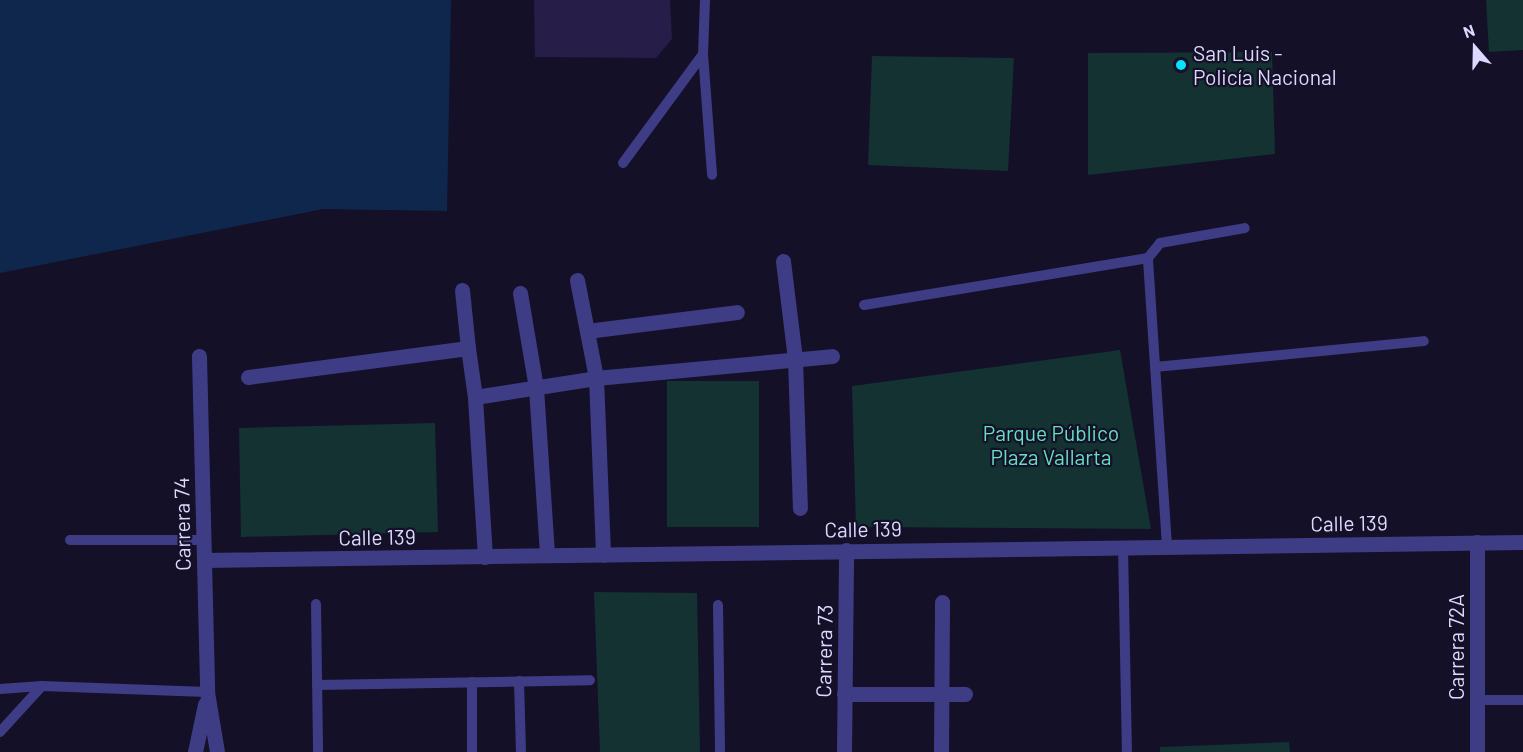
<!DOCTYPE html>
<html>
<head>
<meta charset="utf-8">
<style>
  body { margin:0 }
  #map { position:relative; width:1523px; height:752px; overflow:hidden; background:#141028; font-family:Barlow,sans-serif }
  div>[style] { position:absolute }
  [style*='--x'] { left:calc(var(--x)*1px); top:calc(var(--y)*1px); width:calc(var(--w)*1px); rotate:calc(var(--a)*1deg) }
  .green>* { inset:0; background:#133231 }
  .water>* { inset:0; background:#0f274d }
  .building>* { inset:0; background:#261d49 }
  .service>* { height:10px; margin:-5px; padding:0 5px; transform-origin:5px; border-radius:5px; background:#3f3c86 }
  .minor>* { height:15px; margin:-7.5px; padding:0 7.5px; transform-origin:7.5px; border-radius:7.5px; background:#3f3c86 }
  .dots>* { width:16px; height:16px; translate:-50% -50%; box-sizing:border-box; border:3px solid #141028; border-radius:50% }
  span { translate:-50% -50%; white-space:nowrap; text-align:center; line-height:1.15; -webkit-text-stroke:4.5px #141028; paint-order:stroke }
  .poi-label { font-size:21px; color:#ddd8fe }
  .left { translate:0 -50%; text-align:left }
  .park-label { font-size:21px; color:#64dfc0 }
  .street-label { font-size:21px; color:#ddd8fe }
  .north { position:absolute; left:1445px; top:18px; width:60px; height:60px; -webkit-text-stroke:4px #141028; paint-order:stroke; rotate:340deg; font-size:16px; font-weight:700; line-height:24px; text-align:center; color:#ddd8fe }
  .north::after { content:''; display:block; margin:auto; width:21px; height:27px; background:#ddd8fe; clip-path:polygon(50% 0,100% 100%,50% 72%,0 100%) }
</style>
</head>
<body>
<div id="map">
  <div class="green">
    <div style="clip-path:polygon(1486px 0,1523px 0,1523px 50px,1489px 52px)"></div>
    <div style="clip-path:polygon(1272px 52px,1275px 154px,1088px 175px,1088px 53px)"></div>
    <div style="clip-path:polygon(872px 56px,1014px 58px,1008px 171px,868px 165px)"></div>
    <div style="clip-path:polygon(1120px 350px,1151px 529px,856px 527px,852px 386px)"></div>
    <div style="clip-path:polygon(667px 381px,759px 381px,759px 527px,667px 527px)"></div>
    <div style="clip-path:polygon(435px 423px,438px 532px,241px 537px,239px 428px)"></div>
    <div style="clip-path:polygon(594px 592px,697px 593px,700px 752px,600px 752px)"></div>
    <div style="clip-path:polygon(1289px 742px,1290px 752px,1160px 752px,1160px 747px)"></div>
  </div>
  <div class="water">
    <div style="clip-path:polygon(0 0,451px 0,447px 211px,323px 209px,0 273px)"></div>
  </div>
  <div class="building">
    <div style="clip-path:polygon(534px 0,670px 0,672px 39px,656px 58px,535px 57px)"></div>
  </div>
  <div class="service">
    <div style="--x:705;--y:0;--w:54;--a:92.1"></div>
    <div style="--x:703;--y:54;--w:121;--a:85.7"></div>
    <div style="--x:623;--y:163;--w:135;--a:-53.7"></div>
    <div style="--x:864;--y:305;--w:288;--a:-9.4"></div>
    <div style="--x:1155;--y:367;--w:270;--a:-5.5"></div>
    <div style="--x:70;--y:540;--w:134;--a:0"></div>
    <div style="--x:1167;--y:546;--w:289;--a:-93.8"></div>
    <div style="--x:1148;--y:258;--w:19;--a:-51"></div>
    <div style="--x:1160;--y:243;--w:86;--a:-10"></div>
    <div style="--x:1123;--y:547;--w:205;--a:88.9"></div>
    <div style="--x:316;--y:604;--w:148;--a:89.2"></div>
    <div style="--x:718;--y:605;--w:147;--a:89.2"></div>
    <div style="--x:519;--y:681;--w:71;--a:88.4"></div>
    <div style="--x:472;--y:682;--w:70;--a:90"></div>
    <div style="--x:317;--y:685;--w:273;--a:-1"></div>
    <div style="--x:0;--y:689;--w:42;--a:-4.1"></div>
    <div style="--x:42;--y:686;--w:165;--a:2.1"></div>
    <div style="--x:1477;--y:700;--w:46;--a:0"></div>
    <div style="--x:0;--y:732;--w:62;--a:-47.6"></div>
  </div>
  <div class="minor">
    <div style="--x:783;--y:261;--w:99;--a:83"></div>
    <div style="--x:795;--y:359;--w:149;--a:88.1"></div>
    <div style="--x:577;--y:280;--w:100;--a:79"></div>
    <div style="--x:596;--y:378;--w:177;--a:87.7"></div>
    <div style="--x:462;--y:290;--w:58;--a:84.1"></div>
    <div style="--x:520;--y:293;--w:96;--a:80.4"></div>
    <div style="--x:536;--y:388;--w:167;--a:86.2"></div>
    <div style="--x:587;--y:331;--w:151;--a:-7.2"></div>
    <div style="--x:199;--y:356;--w:336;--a:88.6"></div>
    <div style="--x:207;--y:692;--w:61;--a:80.5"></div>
    <div style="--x:248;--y:377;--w:222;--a:-7.5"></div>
    <div style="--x:468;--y:348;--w:49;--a:81.9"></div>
    <div style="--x:485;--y:557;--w:160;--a:-93.6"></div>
    <div style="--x:475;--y:397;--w:122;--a:-8.9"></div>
    <div style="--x:596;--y:378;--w:237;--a:-5.3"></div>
    <div style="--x:204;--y:560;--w:1319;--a:-0.78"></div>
    <div style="--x:844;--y:694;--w:121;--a:0"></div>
    <div style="--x:195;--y:752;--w:49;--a:-78.2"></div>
    <div style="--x:844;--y:752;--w:202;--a:-89.4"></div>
    <div style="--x:941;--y:752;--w:150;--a:-89.6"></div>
    <div style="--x:1477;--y:752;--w:210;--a:-90"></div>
  </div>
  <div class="dots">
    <div style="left:1181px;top:65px;background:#07e3fb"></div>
  </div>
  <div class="poi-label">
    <span class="left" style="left:1193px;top:65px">San Luis -<br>Policía Nacional</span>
  </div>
  <div class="park-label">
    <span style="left:1051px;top:445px">Parque Público<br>Plaza Vallarta</span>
  </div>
  <div class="street-label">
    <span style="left:1349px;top:523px;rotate:-1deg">Calle 139</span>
    <span style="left:182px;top:524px;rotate:-91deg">Carrera 74</span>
    <span style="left:863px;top:529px;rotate:-1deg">Calle 139</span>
    <span style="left:377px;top:537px;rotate:-1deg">Calle 139</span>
    <span style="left:1456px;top:647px;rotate:-90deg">Carrera 72A</span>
    <span style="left:824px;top:651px;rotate:-89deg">Carrera 73</span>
  </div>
  <div class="north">N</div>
</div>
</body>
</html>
